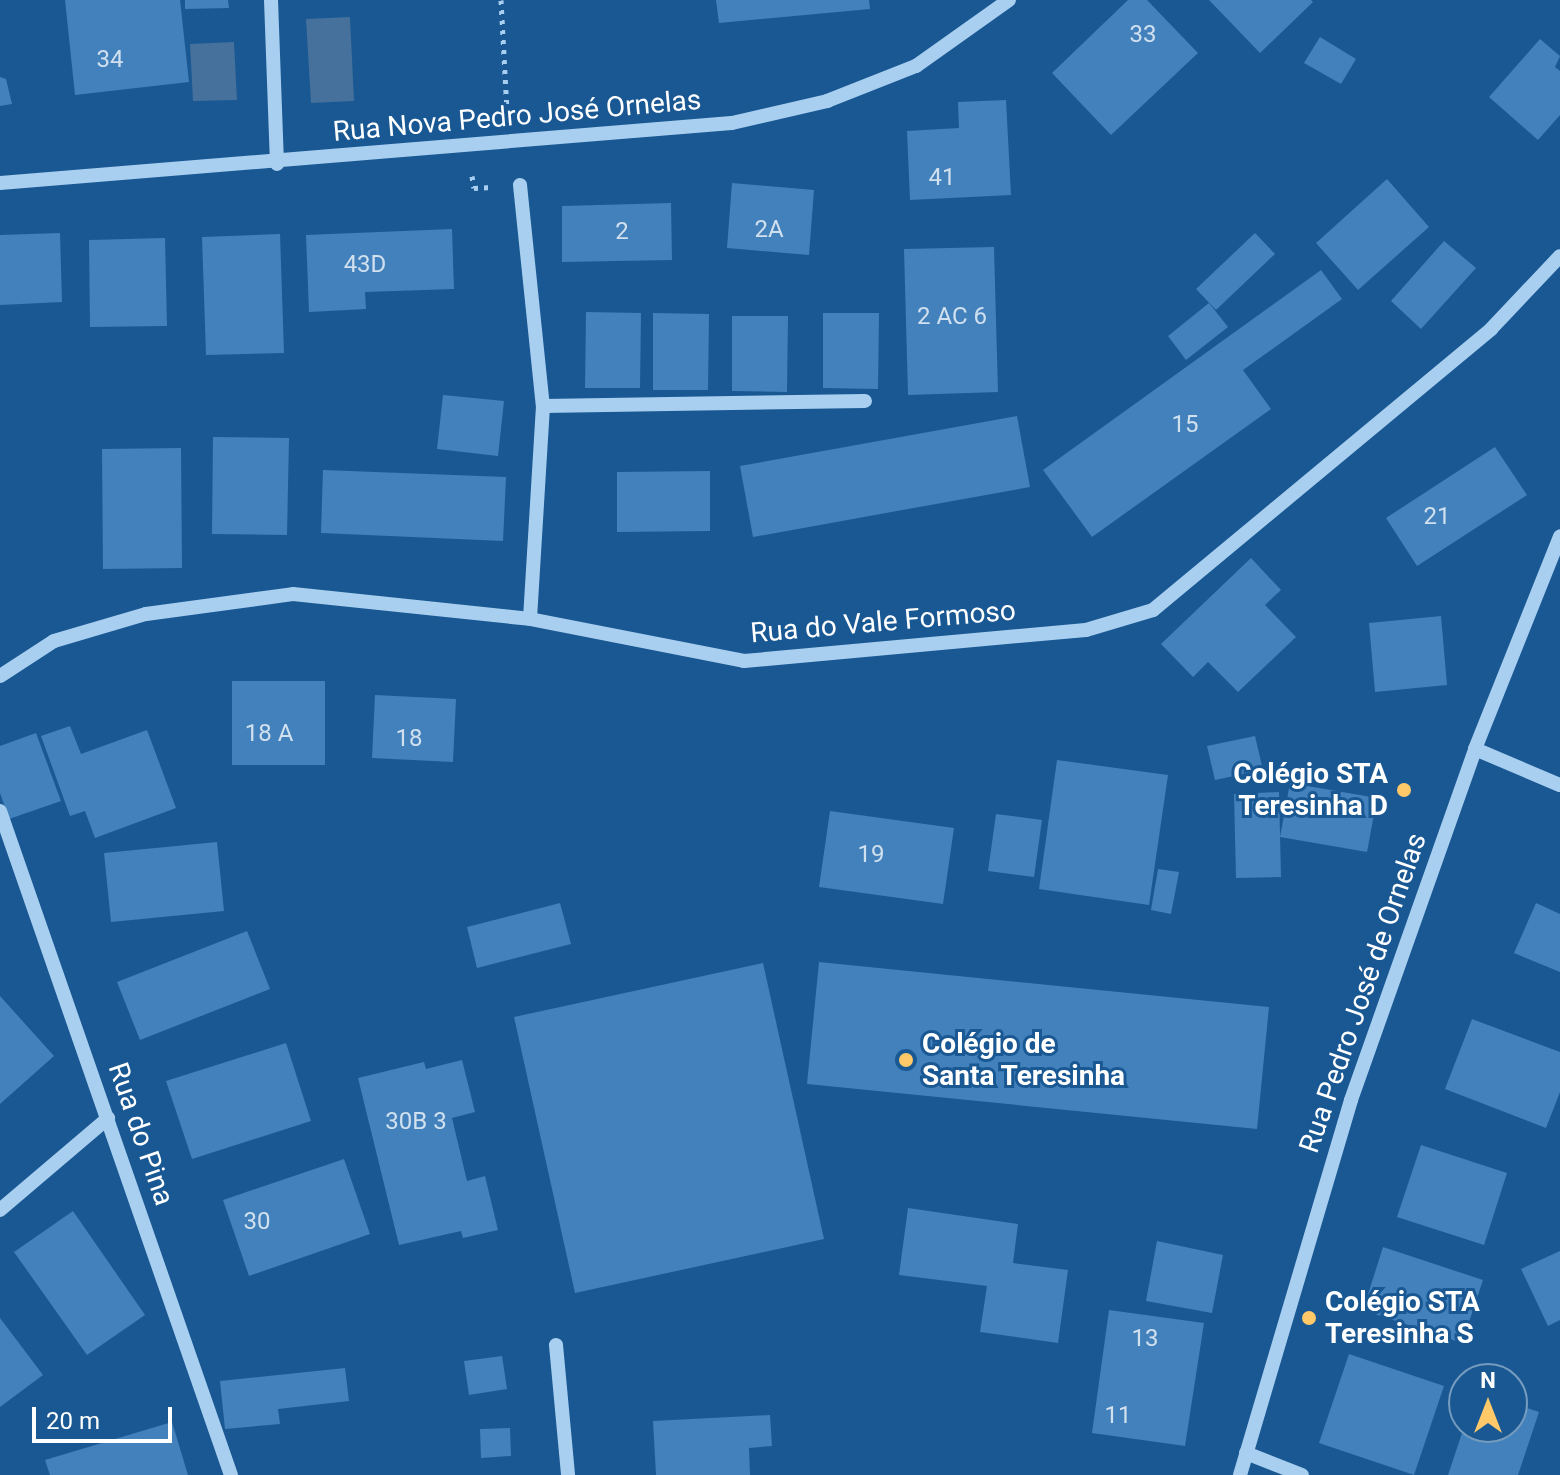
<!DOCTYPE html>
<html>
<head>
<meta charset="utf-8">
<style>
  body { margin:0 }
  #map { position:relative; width:1560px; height:1475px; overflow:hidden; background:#195893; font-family:Roboto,sans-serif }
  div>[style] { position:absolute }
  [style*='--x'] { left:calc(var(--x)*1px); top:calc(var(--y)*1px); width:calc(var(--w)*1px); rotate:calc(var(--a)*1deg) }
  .water>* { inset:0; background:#45719c }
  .building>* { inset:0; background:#4281bb }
  .path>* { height:5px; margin-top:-2.5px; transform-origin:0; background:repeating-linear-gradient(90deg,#a9cff0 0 4px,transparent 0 10px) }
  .minor>* { height:14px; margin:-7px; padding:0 7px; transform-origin:7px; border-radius:7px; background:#a9cff0 }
  .dots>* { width:22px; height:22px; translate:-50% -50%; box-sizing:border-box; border:4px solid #195893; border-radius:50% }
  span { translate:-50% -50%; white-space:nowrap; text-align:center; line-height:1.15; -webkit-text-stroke:6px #195893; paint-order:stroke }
  .number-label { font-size:24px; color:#d0e0ee }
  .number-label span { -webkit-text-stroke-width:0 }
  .street-label { font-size:28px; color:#fff }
  .poi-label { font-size:28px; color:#fff; font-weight:700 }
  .right { translate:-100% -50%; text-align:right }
  .left { translate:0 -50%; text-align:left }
  .north { position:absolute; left:1448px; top:1363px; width:80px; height:80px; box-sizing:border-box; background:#195893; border:2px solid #759bbe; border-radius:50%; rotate:0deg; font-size:22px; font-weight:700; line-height:32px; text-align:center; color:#fff }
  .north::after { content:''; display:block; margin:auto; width:28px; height:36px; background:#ffc868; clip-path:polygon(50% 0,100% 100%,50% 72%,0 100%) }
  .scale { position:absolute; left:32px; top:1407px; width:140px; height:36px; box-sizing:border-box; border:4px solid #fff; border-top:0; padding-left:10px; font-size:24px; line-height:28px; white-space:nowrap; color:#fff; -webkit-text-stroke:6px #195893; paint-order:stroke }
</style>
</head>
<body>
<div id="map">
  <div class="water">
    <div style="clip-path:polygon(350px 17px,354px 101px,311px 103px,306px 19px)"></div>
    <div style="clip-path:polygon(234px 42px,237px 100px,193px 101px,190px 44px)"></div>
  </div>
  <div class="building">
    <div style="clip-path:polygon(65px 0,180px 0,189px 82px,75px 95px)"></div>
    <div style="clip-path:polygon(185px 0,228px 0,229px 8px,185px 9px)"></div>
    <div style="clip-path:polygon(716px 0,869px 0,870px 9px,719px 23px)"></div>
    <div style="clip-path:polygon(1128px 0,1147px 0,1198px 53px,1111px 135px,1052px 73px)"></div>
    <div style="clip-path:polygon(1209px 0,1311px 0,1313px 2px,1260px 53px)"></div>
    <div style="clip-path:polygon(1320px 37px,1356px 59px,1341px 84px,1304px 63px)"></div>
    <div style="clip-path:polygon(1540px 39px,1560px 56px,1555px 67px,1560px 71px,1560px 115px,1538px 140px,1489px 97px)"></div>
    <div style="clip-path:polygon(0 77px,6px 79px,12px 104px,0 106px)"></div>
    <div style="clip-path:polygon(1006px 100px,1011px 195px,910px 200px,907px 131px,959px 128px,958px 102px)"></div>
    <div style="clip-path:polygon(1387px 179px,1429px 227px,1358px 290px,1316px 243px)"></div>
    <div style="clip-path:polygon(732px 183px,814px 190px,809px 255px,727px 248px)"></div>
    <div style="clip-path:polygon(671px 203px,672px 260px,562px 262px,562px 206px)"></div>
    <div style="clip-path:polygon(452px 229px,454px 289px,365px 292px,366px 309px,309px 312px,306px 235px)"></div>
    <div style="clip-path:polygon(60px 233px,62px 302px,0 305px,0 235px)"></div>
    <div style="clip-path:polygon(1255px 233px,1275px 254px,1216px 310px,1196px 289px)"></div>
    <div style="clip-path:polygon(280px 234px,284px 353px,206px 355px,202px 237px)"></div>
    <div style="clip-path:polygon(165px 238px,167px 326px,90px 327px,89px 240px)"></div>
    <div style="clip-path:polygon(1444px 241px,1476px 268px,1421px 329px,1391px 301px)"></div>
    <div style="clip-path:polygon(994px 247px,998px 392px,908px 395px,904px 249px)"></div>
    <div style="clip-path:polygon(1321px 270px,1342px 299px,1243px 370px,1271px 409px,1092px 537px,1043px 470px)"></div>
    <div style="clip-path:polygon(1209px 303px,1228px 327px,1186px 360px,1168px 336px)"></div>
    <div style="clip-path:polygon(586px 312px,641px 313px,640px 388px,585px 388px)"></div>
    <div style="clip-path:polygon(653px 313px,709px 314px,708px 390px,653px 390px)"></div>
    <div style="clip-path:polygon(823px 313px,879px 313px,878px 389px,823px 388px)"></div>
    <div style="clip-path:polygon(732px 316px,788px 316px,787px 392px,732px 391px)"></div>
    <div style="clip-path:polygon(443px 395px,504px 401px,498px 456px,437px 449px)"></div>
    <div style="clip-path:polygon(1017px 416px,1030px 487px,753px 537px,740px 466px)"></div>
    <div style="clip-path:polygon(213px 437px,289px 438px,287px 535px,212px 534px)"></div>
    <div style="clip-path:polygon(1495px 447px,1527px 495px,1417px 566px,1386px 518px)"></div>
    <div style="clip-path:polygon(181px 448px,182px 568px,103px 569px,102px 449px)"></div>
    <div style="clip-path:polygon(323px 470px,506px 477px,503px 541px,321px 533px)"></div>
    <div style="clip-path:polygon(710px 471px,710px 531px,617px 532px,617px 472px)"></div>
    <div style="clip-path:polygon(1251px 558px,1281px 590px,1265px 605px,1296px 637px,1238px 692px,1208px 662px,1193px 677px,1161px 644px)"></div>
    <div style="clip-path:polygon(1441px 616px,1447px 685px,1375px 692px,1369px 623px)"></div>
    <div style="clip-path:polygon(232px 681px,325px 681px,325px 765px,232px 765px)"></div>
    <div style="clip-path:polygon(375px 695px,456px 699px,453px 762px,372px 758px)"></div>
    <div style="clip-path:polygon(70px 726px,81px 754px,147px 730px,176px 808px,95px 838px,85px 811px,70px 816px,41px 736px)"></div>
    <div style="clip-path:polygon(36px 733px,61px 801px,9px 819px,0 793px,0 746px)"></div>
    <div style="clip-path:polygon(1255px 736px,1263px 770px,1215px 780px,1207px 746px)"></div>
    <div style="clip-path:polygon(1057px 760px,1168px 775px,1149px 905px,1039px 889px)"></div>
    <div style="clip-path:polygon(1290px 783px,1377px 798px,1367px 852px,1280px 837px)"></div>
    <div style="clip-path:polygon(1279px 792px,1281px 877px,1236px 878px,1234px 794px)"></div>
    <div style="clip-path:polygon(830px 811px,954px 828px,943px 904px,819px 887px)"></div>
    <div style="clip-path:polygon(996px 814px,1042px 820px,1034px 877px,988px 871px)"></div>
    <div style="clip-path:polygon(217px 842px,224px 911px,111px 922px,104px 853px)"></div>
    <div style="clip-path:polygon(1158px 869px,1179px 872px,1171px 914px,1151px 910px)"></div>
    <div style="clip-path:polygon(560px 903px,571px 944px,477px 968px,467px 927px)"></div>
    <div style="clip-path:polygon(1536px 903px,1560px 914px,1560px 972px,1514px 953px)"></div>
    <div style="clip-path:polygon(247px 931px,270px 989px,140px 1040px,117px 982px)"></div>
    <div style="clip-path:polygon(819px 962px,1269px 1007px,1257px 1129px,807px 1084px)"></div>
    <div style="clip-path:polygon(763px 963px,824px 1239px,575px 1293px,514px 1017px)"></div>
    <div style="clip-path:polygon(0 996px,54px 1056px,0 1104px)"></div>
    <div style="clip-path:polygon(1472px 1019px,1560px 1052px,1560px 1092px,1546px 1128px,1445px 1089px)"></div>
    <div style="clip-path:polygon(286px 1043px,311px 1121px,192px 1159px,166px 1081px)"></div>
    <div style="clip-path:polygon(462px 1060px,475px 1112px,452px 1118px,467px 1181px,485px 1176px,498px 1230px,463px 1238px,461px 1231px,399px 1245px,358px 1078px,424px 1062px,426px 1069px)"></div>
    <div style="clip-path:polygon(1421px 1145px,1507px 1173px,1484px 1245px,1397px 1217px)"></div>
    <div style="clip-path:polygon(344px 1159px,370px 1234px,249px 1276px,223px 1200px)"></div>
    <div style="clip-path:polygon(908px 1208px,1018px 1224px,1013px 1263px,1068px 1270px,1058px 1343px,980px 1332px,987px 1286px,899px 1275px)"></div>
    <div style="clip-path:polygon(73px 1211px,145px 1315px,87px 1355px,14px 1252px)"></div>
    <div style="clip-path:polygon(1157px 1241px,1223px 1255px,1212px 1313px,1146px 1301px)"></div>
    <div style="clip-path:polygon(1383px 1247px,1483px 1280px,1462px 1343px,1363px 1310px)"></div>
    <div style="clip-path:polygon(1560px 1251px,1560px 1320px,1548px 1326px,1521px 1269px)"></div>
    <div style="clip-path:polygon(1109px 1310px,1204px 1323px,1185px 1446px,1092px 1433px)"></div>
    <div style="clip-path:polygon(0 1318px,43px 1375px,0 1407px)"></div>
    <div style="clip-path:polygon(1349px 1354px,1444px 1386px,1414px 1475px,1319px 1443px)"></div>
    <div style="clip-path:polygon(502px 1356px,507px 1389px,469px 1395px,464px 1361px)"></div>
    <div style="clip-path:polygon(345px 1368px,349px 1401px,278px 1409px,280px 1424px,225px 1429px,220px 1381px)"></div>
    <div style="clip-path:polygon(1512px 1403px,1539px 1412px,1518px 1475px,1448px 1475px,1464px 1427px,1512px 1427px)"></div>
    <div style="clip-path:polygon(770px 1415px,772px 1446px,749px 1448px,750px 1475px,656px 1475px,653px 1421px)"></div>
    <div style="clip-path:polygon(172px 1422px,188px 1475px,50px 1475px,45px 1460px)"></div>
    <div style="clip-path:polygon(510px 1428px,511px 1456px,481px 1458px,480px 1429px)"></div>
  </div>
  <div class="path">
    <div style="--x:501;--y:0;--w:112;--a:86.9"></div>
    <div style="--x:472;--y:176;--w:12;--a:81"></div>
    <div style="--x:474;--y:188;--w:18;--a:-3"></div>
  </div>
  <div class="minor">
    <div style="--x:271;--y:0;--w:164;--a:87.9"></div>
    <div style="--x:0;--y:183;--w:734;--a:-4.69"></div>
    <div style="--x:732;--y:123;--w:98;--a:-13"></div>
    <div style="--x:827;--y:101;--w:96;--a:-21.5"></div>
    <div style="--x:916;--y:66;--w:114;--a:-35.4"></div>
    <div style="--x:520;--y:185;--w:222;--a:84.1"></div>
    <div style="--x:543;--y:406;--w:213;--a:93.5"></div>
    <div style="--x:543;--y:406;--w:322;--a:-0.9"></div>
    <div style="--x:0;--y:676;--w:64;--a:-32.9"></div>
    <div style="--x:54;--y:641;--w:96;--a:-16.4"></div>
    <div style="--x:146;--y:614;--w:148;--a:-7.7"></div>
    <div style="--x:293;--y:594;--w:238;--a:6"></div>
    <div style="--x:530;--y:619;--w:218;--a:11.1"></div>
    <div style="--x:744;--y:661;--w:343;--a:-5.2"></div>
    <div style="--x:1086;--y:630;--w:70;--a:-16.6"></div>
    <div style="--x:1153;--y:610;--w:440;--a:-39.7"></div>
    <div style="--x:1491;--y:329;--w:100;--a:-46.6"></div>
    <div style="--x:1475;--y:749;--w:92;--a:23"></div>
    <div style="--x:0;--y:811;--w:703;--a:70.82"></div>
    <div style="--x:0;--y:1210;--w:142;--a:-40.4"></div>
    <div style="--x:556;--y:1345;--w:131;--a:84.7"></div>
    <div style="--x:1246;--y:1453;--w:60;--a:21.4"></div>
    <div style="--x:1240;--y:1475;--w:391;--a:-73.5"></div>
    <div style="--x:1351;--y:1100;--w:372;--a:-70.5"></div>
    <div style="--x:1475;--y:749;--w:229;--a:-68.2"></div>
  </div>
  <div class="dots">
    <div style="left:1404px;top:790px;background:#ffc868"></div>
    <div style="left:906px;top:1060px;background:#ffc868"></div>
    <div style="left:1309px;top:1318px;background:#ffc868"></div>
  </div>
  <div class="number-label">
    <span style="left:1143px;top:35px">33</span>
    <span style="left:110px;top:60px">34</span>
    <span style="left:942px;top:178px">41</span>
    <span style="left:769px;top:230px">2A</span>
    <span style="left:622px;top:232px">2</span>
    <span style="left:365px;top:265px">43D</span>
    <span style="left:952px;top:317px">2 AC 6</span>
    <span style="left:1185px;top:425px">15</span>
    <span style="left:1437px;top:517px">21</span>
    <span style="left:269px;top:734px">18 A</span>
    <span style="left:409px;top:739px">18</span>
    <span style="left:871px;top:855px">19</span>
    <span style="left:416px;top:1122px">30B 3</span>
    <span style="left:257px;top:1222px">30</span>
    <span style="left:1145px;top:1339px">13</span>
    <span style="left:1118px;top:1416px">11</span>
  </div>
  <div class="street-label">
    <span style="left:517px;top:116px;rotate:-5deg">Rua Nova Pedro José Ornelas</span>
    <span style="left:883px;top:622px;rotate:-5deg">Rua do Vale Formoso</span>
    <span style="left:1363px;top:993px;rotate:-71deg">Rua Pedro José de Ornelas</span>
    <span style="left:141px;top:1134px;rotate:71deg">Rua do Pina</span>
  </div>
  <div class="poi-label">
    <span class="right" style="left:1388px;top:790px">Colégio STA<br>Teresinha D</span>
    <span class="left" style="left:922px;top:1060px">Colégio de<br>Santa Teresinha</span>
    <span class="left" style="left:1325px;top:1318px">Colégio STA<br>Teresinha S</span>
  </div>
  <div class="north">N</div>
  <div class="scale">20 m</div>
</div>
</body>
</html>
